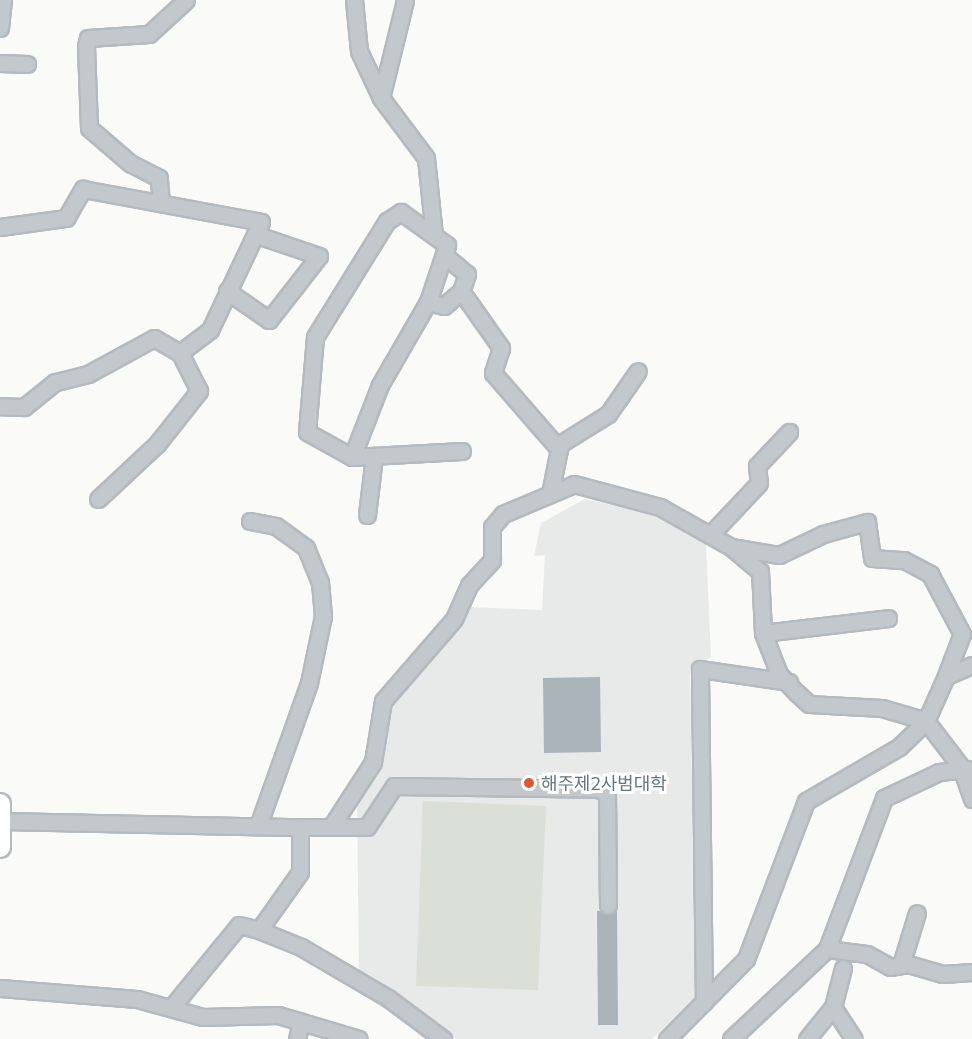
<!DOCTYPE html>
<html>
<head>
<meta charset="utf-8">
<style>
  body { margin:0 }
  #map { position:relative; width:972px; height:1039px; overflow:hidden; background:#fafaf8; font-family:Commissioner,"Noto Sans KR",sans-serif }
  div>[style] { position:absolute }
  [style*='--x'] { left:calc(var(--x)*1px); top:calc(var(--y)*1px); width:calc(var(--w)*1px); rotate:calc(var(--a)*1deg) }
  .built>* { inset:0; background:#e8e9e9 }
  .green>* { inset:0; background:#dadfd7 }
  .building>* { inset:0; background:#aab3b9 }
  .roads { filter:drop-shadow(2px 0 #b5babe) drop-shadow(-2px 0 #b5babe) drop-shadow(0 2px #b5babe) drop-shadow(0 -2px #b5babe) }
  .minor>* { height:15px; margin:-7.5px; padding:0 7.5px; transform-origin:7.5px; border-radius:7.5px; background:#c3c8cc }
  .major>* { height:20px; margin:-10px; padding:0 10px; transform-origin:10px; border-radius:10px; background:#fff }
  .dots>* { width:16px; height:16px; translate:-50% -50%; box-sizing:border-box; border:3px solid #fff; border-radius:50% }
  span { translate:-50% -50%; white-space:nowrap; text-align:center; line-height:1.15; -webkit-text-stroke:6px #fff; paint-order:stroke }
  .poi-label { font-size:18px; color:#657683 }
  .left { translate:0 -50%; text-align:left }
</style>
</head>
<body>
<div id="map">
  <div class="built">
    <div style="clip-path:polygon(585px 499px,661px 516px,706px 545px,711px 657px,690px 669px,696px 996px,652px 1039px,456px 1039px,359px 973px,357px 802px,377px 765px,386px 707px,469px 607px,542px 610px,545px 555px,534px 556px,541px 523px)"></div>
  </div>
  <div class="green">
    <div style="clip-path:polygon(423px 801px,546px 806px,538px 990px,416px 986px)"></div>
  </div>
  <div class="building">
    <div style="clip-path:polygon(600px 677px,601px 752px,544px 753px,543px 678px)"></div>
    <div style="clip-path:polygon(617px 910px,618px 1025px,598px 1025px,597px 911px)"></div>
  </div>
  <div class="roads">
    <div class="minor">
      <div style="--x:354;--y:0;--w:51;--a:84.4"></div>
      <div style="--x:359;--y:51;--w:52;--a:64.9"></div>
      <div style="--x:381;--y:98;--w:75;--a:53.1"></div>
      <div style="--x:426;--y:158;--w:77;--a:84.1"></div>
      <div style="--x:0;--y:28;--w:28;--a:-84"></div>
      <div style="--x:0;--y:63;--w:27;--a:2"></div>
      <div style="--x:381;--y:98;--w:101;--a:-76.2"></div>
      <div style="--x:161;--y:203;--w:25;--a:-95"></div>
      <div style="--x:159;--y:178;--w:31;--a:-153"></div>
      <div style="--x:131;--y:164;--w:55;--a:-139.4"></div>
      <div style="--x:89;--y:128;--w:82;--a:-92.1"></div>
      <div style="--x:86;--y:46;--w:8;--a:-76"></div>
      <div style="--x:88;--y:38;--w:61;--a:-3.8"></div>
      <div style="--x:149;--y:34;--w:50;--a:-42.6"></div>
      <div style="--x:0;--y:227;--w:67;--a:-7.8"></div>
      <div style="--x:66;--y:218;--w:34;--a:-60"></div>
      <div style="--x:83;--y:189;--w:181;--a:10.5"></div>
      <div style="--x:261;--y:222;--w:119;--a:115.3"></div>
      <div style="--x:210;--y:330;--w:38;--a:143"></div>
      <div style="--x:180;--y:353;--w:30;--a:-150"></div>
      <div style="--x:154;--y:338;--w:75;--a:151.4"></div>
      <div style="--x:88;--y:374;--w:34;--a:166"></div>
      <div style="--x:55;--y:382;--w:40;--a:141"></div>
      <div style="--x:24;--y:407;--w:24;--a:-178"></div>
      <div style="--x:444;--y:255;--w:30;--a:40"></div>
      <div style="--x:467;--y:274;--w:18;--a:109"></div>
      <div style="--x:227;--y:291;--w:51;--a:34.6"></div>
      <div style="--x:269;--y:320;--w:81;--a:-52"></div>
      <div style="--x:319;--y:256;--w:65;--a:-161.3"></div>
      <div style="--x:462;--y:451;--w:110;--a:176.9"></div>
      <div style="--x:352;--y:457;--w:77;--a:-68.7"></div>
      <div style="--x:380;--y:385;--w:96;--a:-60"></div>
      <div style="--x:428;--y:302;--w:16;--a:14"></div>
      <div style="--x:444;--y:306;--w:23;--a:-41"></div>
      <div style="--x:461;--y:291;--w:70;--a:54.9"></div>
      <div style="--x:501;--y:348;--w:26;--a:108"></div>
      <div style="--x:493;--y:373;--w:101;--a:49"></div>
      <div style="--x:352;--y:457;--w:51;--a:-150.9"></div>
      <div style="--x:307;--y:432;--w:95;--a:-85.2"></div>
      <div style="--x:315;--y:337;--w:137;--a:-58.2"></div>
      <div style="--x:387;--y:221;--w:17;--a:-33"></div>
      <div style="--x:401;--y:212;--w:57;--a:35.7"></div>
      <div style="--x:447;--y:245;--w:60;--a:108.4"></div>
      <div style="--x:550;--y:494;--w:51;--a:-78.7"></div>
      <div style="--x:560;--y:444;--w:57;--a:-32"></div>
      <div style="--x:608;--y:414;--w:52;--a:-55.1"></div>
      <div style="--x:98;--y:499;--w:81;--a:-43"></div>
      <div style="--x:157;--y:444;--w:68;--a:-51.6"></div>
      <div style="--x:199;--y:391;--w:42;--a:-116.6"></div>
      <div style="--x:367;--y:515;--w:59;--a:-83.2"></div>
      <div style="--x:250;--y:521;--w:26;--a:11"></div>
      <div style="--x:276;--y:526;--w:37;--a:36"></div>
      <div style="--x:306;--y:548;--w:37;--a:68"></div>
      <div style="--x:320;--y:582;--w:34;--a:85"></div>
      <div style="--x:323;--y:616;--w:68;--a:101.8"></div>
      <div style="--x:309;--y:683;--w:152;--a:109.6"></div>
      <div style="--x:710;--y:535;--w:71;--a:-46.7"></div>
      <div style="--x:759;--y:483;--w:17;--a:-97"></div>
      <div style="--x:757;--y:466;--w:47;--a:-46.7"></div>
      <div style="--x:731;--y:547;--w:49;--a:9.5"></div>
      <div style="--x:779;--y:555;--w:49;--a:-25.5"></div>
      <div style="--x:823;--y:534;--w:46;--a:-15.3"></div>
      <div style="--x:867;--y:522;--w:36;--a:82"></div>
      <div style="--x:872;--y:558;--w:32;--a:4"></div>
      <div style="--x:904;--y:560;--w:30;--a:28"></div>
      <div style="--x:930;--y:574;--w:68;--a:61.9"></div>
      <div style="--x:962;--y:634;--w:45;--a:110.9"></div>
      <div style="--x:763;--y:633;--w:126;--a:-6.8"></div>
      <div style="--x:2;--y:821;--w:298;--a:1.2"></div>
      <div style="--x:331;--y:827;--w:36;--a:0"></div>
      <div style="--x:367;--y:827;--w:49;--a:-56.6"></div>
      <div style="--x:394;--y:786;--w:204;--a:0.8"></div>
      <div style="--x:598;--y:789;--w:10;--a:24"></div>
      <div style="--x:607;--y:793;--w:112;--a:89.5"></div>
      <div style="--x:259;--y:930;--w:45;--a:22"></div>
      <div style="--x:301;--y:947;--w:101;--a:30.4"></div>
      <div style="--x:388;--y:998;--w:69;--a:36.7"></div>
      <div style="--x:827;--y:949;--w:40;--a:7.1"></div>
      <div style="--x:867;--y:954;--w:26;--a:29"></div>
      <div style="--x:890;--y:967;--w:18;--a:-9"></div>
      <div style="--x:908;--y:964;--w:36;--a:16"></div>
      <div style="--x:943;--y:974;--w:29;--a:-4"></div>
      <div style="--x:901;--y:965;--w:54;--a:-72.9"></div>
      <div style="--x:0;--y:988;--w:137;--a:4.6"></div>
      <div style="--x:137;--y:999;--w:68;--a:15.3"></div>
      <div style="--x:203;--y:1017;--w:75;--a:-1.5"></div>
      <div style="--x:278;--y:1015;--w:84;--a:16.5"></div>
      <div style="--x:704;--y:1002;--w:333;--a:-90.7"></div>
      <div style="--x:700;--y:669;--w:90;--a:8.3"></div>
      <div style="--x:833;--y:1007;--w:38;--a:57"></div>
      <div style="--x:171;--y:1008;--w:107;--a:-50.7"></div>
      <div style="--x:239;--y:925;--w:21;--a:14"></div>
      <div style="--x:259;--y:930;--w:71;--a:-54.7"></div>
      <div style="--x:300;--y:872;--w:45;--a:-90"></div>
      <div style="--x:300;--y:827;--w:31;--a:0"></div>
      <div style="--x:331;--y:827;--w:77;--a:-57.1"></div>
      <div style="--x:373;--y:762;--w:62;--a:-80.7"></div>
      <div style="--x:383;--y:701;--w:108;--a:-49.1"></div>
      <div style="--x:454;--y:619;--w:37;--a:-66"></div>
      <div style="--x:469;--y:585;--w:34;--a:-47"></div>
      <div style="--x:492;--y:560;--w:33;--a:-90"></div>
      <div style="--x:492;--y:527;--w:17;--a:-50"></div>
      <div style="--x:503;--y:514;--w:77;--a:-22.9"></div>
      <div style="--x:574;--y:484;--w:89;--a:15"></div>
      <div style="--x:660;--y:507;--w:81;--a:29.4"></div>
      <div style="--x:731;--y:547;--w:38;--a:40"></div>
      <div style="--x:760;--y:571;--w:62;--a:87.2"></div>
      <div style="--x:763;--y:633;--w:44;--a:68.7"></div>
      <div style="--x:779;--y:674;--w:26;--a:47"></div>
      <div style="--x:797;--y:693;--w:16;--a:43"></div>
      <div style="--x:809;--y:704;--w:73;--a:3.1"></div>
      <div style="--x:882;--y:708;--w:46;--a:16.5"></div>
      <div style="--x:926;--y:721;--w:58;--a:52.7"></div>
      <div style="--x:961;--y:767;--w:34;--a:71"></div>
      <div style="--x:297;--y:1039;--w:18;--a:-77"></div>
      <div style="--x:667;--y:1039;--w:112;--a:-45.4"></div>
      <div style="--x:746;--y:959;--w:169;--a:-69.2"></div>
      <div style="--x:806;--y:801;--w:108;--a:-30.1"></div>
      <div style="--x:899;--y:747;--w:37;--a:-44"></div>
      <div style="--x:926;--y:721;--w:49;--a:-66"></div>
      <div style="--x:946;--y:676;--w:28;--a:-23"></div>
      <div style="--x:731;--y:1039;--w:132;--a:-43.2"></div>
      <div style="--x:827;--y:949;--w:161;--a:-69.3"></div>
      <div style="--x:884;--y:798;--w:61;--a:-25.3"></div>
      <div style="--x:939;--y:772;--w:29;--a:-6"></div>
      <div style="--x:807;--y:1039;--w:41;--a:-50.9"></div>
      <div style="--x:833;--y:1007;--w:40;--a:-75.6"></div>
    </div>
    <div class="major">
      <div style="--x:0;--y:804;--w:43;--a:90"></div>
    </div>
  </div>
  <div class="dots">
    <div style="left:529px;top:783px;background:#e4572e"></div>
  </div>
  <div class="poi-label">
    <span class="left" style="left:541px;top:783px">해주제2사범대학</span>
  </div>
</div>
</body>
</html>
